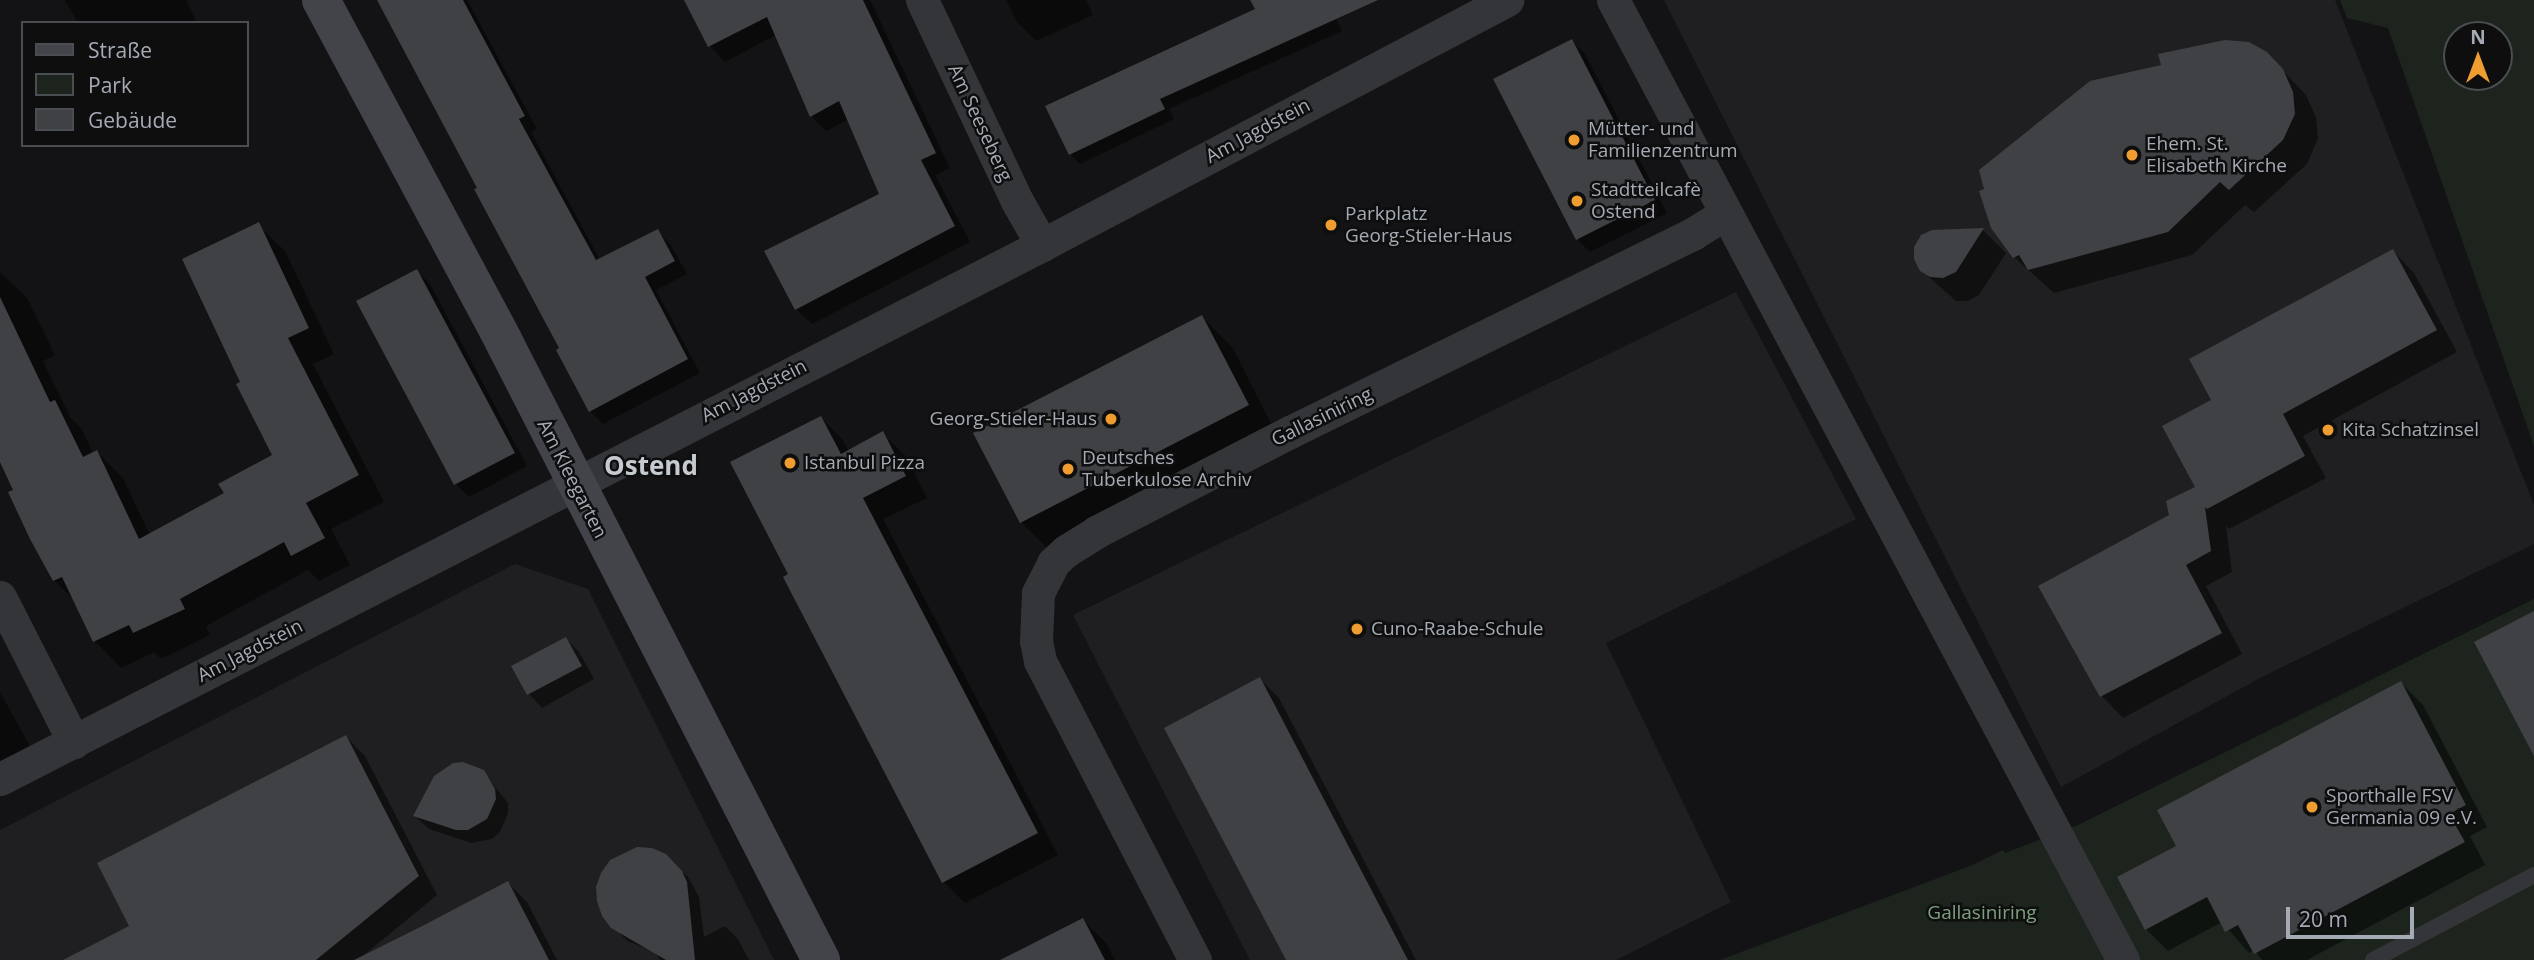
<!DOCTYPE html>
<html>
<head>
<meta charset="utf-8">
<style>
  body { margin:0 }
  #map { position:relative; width:2534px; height:960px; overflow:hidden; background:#131315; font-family:"Open Sans",sans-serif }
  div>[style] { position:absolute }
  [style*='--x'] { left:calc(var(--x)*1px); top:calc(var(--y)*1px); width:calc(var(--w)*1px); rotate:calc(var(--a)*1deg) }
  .built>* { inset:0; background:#1f1f21 }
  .green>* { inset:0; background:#1d241d }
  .shadow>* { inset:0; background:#0007 }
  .building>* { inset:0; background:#3f4145 }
  .lane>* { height:16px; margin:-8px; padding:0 8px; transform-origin:8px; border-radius:8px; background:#343539 }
  .street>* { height:33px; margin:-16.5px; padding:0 16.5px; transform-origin:16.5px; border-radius:16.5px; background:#343539 }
  .secondary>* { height:38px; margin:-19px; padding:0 19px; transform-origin:19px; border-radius:19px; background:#424449 }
  .dots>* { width:19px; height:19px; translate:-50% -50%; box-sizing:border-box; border:4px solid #0e0e0f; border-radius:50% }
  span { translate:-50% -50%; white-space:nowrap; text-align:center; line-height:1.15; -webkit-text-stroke:5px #0e0e0f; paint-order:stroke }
  .street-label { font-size:19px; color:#a5abb5 }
  .poi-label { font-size:19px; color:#a5abb5 }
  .left { translate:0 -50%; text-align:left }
  .right { translate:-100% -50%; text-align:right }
  .park-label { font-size:19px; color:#7da07c }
  .district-label { font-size:26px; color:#c5cad1; font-weight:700 }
  .legend { position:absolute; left:21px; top:21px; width:228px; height:126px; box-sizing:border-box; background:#0e0e0f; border:2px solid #4a4d51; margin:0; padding:9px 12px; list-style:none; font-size:21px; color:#a5abb5 }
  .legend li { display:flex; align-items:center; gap:14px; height:35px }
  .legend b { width:35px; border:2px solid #4a4d51 }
  .north { position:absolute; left:2443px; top:21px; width:70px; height:70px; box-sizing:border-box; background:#0e0e0f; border:2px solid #4a4d51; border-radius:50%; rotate:0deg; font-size:19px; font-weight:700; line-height:28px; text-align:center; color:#a5abb5 }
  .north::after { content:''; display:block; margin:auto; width:24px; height:32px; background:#ef9d30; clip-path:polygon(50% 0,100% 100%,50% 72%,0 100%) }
  .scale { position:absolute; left:2286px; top:907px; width:128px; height:32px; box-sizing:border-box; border:4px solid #a5abb5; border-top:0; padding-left:9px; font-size:21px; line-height:24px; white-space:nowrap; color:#a5abb5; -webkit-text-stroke:5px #0e0e0f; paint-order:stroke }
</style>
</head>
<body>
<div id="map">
  <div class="built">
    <div style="clip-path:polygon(1664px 0,2335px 0,2534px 505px,2534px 544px,2262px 677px,2061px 787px)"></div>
    <div style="clip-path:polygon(1736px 292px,1856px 519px,1606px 643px,1731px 902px,1616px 960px,1250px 960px,1073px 615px)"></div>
    <div style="clip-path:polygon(515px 564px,588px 589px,774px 960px,0 960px,0 830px)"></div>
  </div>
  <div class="green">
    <div style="clip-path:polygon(evenodd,2340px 0,2534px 0,2534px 446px,2388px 28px,2347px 18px,2340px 0,2499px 35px,2499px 77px,2457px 77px,2457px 35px,2499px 35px)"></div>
    <div style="clip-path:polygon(2534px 599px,2534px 960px,1720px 960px,1970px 866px,2003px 850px,2005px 853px,2078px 825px)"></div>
  </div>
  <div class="shadow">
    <div style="clip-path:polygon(65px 0,186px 0,197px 23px,78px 23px)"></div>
    <div style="clip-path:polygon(379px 0,467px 0,537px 129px,531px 132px,600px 260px,657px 231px,670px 244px,687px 274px,656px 290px,700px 373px,603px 424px,590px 411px,480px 189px)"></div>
    <div style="clip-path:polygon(685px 0,870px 0,950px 168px,935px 175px,970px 242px,812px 324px,796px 309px,882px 194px,849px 119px,826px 131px,811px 116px,776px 35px,725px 62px,710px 46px)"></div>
    <div style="clip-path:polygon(1006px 0,1086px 0,1093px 15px,1036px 41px,1017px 22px)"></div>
    <div style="clip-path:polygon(1253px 0,1327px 0,1342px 31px,1169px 109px,1174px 119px,1080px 164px,1070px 154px,1257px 10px)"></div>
    <div style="clip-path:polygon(1572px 41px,1585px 54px,1667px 213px,1590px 252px,1577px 239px)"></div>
    <div style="clip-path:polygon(2266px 53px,2306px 95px,2316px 117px,2318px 138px,2307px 164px,2254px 212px,2245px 205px,2192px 255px,2054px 293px,2014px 257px,1993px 227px)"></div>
    <div style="clip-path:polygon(258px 225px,285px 251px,334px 354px,313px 364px,384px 502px,331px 529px,350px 565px,319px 581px,308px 570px,206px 626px,210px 635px,161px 659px,154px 652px,121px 668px,95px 641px,75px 601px,54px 580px,0 459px,0 272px,27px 298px,55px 355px,43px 361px,70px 417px,81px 428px,93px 453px,97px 452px,123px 478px,150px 535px,226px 494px,275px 455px,243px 383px)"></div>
    <div style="clip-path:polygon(1983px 230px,2006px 253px,1979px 295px,1968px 301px,1956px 301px,1921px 270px)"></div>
    <div style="clip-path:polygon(2393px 251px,2414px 273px,2457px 352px,2303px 436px,2326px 478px,2229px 529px,2226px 526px,2232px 572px,2206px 586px,2242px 654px,2123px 718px,2102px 696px,2040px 587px,2171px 516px,2197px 488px,2213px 400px)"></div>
    <div style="clip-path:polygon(417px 271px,430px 284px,527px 466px,469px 497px,456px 484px)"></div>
    <div style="clip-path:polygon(1202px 317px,1232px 347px,1277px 435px,1051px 552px,1021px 522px)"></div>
    <div style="clip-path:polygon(821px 418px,842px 439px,849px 452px,883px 434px,905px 455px,927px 498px,883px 519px,1058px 855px,965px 903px,944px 882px,785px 578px,790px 575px)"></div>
    <div style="clip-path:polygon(566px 639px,579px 652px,594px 679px,542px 708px,529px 694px,514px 667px)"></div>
    <div style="clip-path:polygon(1260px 679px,1279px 698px,1416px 960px,1288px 960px)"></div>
    <div style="clip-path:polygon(2401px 683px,2423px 705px,2487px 827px,2470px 836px,2485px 865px,2307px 960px,2262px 960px,2254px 950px,2249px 953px,2222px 922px,2168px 951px,2146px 929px,2178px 846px)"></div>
    <div style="clip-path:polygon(0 692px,32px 750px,0 768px)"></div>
    <div style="clip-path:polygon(346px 737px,365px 756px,437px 895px,364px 955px,508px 883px,527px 902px,557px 960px,67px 960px,131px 927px)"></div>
    <div style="clip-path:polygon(463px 764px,483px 772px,508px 803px,508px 813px,500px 832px,492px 839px,471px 843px,429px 829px,415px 816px,435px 777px,443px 770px)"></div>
    <div style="clip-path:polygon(665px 856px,688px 877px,699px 897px,704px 937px,725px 926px,738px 939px,749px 960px,660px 960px,655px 952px,627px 941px,613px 926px)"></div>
    <div style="clip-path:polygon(1083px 920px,1106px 943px,1115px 960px,1004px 960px)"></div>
  </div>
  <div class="building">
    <div style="clip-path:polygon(377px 0,463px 0,525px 116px,519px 119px,596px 260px,658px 229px,675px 261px,645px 277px,688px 359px,589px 412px,556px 350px,559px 348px,474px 189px,477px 188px)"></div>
    <div style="clip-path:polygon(684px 0,863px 0,936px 153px,921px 160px,955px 226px,795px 310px,764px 251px,879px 194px,839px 101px,810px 117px,767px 17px,708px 47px)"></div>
    <div style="clip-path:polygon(1250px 0,1378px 0,1160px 99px,1165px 109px,1069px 155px,1045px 106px,1255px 9px)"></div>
    <div style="clip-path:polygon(1572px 39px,1655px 200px,1576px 240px,1493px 79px)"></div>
    <div style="clip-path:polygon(2225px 40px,2249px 42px,2267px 52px,2283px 69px,2293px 92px,2295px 114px,2283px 140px,2229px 190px,2220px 182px,2168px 232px,2028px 270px,2019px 255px,2013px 258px,1991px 228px,1979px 191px,1984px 189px,1979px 170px,2090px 81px,2161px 65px,2158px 54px)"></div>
    <div style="clip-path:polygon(259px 222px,309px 328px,288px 338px,359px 475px,306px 503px,325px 538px,291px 556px,284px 542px,180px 599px,185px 609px,133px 633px,129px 625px,93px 642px,62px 577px,53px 581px,30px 539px,8px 492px,13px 490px,0 462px,0 297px,50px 402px,55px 400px,83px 457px,97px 450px,139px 539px,224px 493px,218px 484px,272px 455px,236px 384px,240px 382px,182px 259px)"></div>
    <div style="clip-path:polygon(1984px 228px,1956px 272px,1943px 278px,1930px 277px,1920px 271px,1914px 259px,1914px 247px,1921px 235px,1932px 230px)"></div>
    <div style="clip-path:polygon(2393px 249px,2437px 330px,2283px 414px,2305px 456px,2207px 509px,2205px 507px,2211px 551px,2186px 565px,2222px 633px,2100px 697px,2038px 586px,2169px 515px,2166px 501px,2195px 487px,2162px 426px,2211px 400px,2189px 359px)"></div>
    <div style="clip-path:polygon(417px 269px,515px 453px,454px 485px,356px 301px)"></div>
    <div style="clip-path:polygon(1202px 315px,1249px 405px,1020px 523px,973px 433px)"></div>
    <div style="clip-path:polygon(821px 416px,841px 454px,883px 431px,906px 476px,863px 498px,1038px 833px,942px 883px,783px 577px,788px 574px,730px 462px)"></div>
    <div style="clip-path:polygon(2534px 611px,2534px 756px,2474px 642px)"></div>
    <div style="clip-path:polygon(566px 637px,582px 666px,527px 695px,511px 666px)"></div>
    <div style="clip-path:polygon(1260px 677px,1408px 960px,1286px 960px,1164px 728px)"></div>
    <div style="clip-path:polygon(2401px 681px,2466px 805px,2449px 814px,2465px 842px,2254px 954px,2238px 925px,2225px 932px,2207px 897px,2145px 930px,2117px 877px,2176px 846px,2157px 810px)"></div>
    <div style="clip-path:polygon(346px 735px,419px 876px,316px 960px,63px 960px,129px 926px,97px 863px)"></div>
    <div style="clip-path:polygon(463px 762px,484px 770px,495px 789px,496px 799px,487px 819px,468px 830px,456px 830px,413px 816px,434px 776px,453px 763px)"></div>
    <div style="clip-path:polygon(637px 847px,652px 848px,666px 854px,682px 871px,687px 882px,695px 960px,666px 960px,611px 928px,602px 916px,597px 901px,596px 887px,601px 873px,610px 860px)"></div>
    <div style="clip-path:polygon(508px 881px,549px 960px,354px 960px,426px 924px)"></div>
    <div style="clip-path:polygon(1083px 918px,1105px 960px,1000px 960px)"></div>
  </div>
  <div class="lane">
    <div style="--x:2373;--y:960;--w:182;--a:-27.8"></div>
  </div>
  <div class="street">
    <div style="--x:922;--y:0;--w:222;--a:64.7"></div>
    <div style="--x:1017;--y:201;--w:51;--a:60.4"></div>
    <div style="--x:1613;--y:0;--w:1087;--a:62.02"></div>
    <div style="--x:0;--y:597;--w:163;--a:63"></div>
    <div style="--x:0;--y:779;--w:1171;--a:-27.13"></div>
    <div style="--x:1042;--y:245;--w:526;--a:-27.78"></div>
    <div style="--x:1195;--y:960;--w:337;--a:-117.4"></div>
    <div style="--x:1040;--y:661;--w:20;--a:-101"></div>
    <div style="--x:1036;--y:641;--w:48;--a:-87.6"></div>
    <div style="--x:1038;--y:593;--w:34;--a:-63"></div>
    <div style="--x:1053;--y:563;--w:18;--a:-43"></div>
    <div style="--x:1066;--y:551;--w:36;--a:-32"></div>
    <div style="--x:1096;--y:532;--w:218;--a:-27.3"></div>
    <div style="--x:1290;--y:432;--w:450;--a:-26.2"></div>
    <div style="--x:1694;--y:233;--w:36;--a:-32"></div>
  </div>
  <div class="secondary">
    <div style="--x:321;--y:0;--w:386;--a:61.8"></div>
    <div style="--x:503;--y:340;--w:697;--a:62.85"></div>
  </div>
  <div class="dots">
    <div style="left:1574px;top:140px;background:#ef9d30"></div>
    <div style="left:2132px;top:155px;background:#ef9d30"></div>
    <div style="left:1577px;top:201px;background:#ef9d30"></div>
    <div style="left:1331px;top:225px;background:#ef9d30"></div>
    <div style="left:1111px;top:419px;background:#ef9d30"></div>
    <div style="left:2328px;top:430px;background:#ef9d30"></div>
    <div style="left:790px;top:463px;background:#ef9d30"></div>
    <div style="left:1068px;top:469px;background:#ef9d30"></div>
    <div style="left:1357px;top:629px;background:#ef9d30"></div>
    <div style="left:2312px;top:807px;background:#ef9d30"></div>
  </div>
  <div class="street-label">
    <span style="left:980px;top:123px;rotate:65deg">Am Seeseberg</span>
    <span style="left:1258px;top:131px;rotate:-28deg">Am Jagdstein</span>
    <span style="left:754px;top:391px;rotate:-27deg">Am Jagdstein</span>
    <span style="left:1322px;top:417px;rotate:-26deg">Gallasiniring</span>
    <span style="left:572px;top:479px;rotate:63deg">Am Kleegarten</span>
    <span style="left:250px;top:651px;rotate:-27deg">Am Jagdstein</span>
  </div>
  <div class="poi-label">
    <span class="left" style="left:1588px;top:140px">Mütter- und<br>Familienzentrum</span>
    <span class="left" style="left:2146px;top:155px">Ehem. St.<br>Elisabeth Kirche</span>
    <span class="left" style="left:1591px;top:201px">Stadtteilcafè<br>Ostend</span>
    <span class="left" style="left:1345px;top:225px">Parkplatz<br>Georg-Stieler-Haus</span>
    <span class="right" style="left:1097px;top:419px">Georg-Stieler-Haus</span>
    <span class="left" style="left:2342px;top:430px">Kita Schatzinsel</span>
    <span class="left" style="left:1082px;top:469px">Deutsches<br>Tuberkulose Archiv</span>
    <span class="left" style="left:804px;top:463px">Istanbul Pizza</span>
    <span class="left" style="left:1371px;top:629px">Cuno-Raabe-Schule</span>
    <span class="left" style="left:2326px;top:807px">Sporthalle FSV<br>Germania 09 e.V.</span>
  </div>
  <div class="park-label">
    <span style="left:1982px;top:913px">Gallasiniring</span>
  </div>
  <div class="district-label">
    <span style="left:651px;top:466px">Ostend</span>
  </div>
  <ul class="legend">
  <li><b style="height:9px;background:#424449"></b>Straße</li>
  <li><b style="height:19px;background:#1d241d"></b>Park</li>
  <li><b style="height:19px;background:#3f4145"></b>Gebäude</li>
  </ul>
  <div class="north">N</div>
  <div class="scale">20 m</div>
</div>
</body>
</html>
